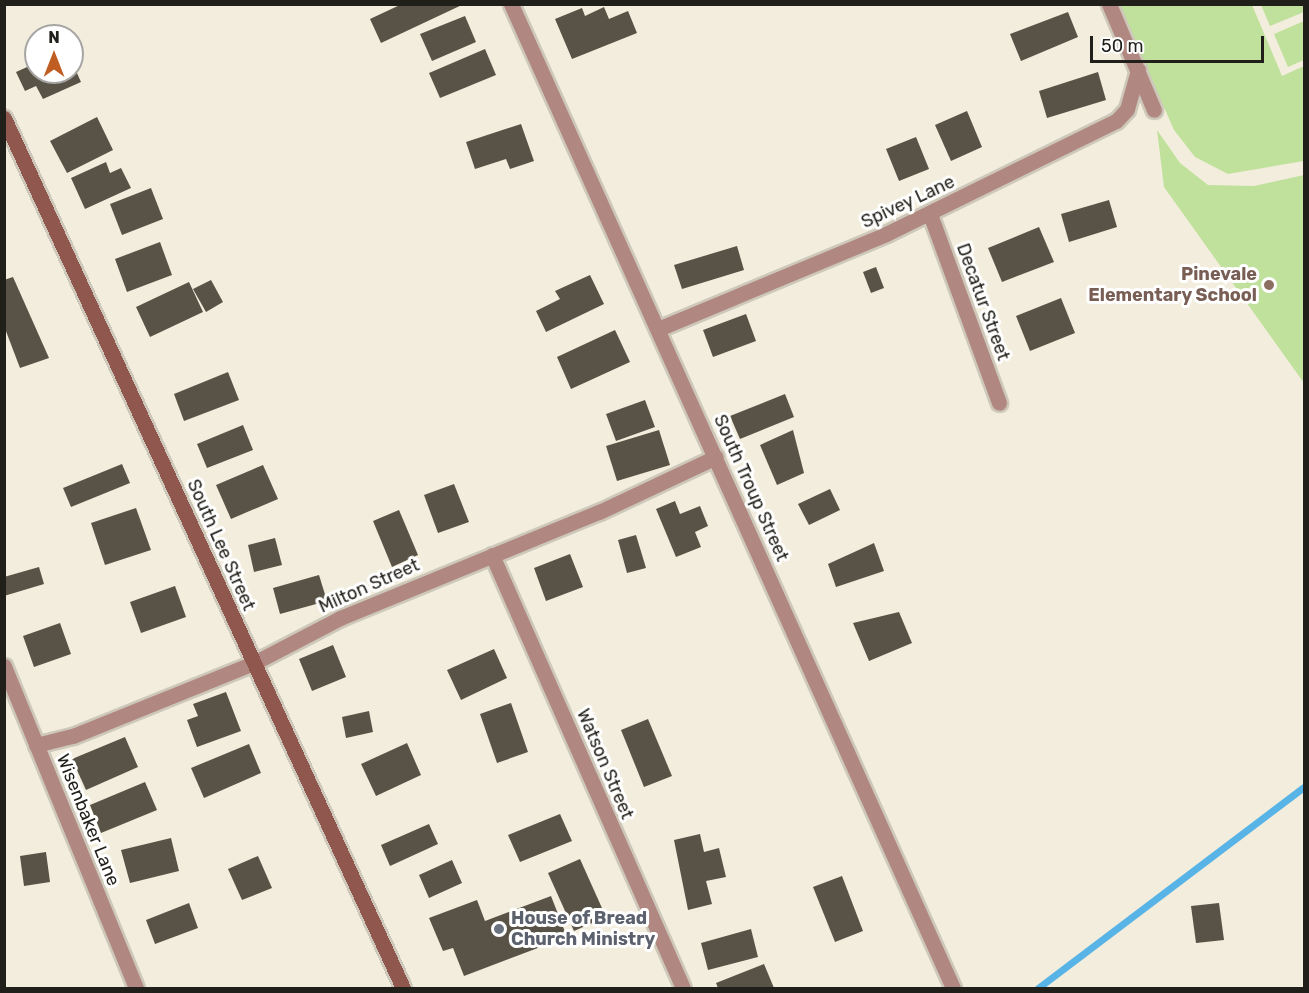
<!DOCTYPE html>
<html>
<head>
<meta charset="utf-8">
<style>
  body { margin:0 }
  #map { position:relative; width:1309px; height:993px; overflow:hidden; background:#f3eddd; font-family:Rubik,sans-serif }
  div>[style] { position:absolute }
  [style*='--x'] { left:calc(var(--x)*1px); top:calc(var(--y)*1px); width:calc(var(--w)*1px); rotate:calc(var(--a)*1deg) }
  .green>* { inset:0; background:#c0e19b }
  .stream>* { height:7px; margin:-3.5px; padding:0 3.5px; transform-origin:3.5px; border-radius:3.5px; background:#58b4e6 }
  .building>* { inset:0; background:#585346 }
  .roads { filter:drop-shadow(2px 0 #cdc8ba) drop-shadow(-2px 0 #cdc8ba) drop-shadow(0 2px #cdc8ba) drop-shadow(0 -2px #cdc8ba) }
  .street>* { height:15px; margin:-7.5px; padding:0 7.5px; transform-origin:7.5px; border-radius:7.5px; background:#b18881 }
  .secondary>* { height:15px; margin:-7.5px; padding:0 7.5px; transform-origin:7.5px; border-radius:7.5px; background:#90574e }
  .dots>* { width:16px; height:16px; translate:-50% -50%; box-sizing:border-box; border:3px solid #fff; border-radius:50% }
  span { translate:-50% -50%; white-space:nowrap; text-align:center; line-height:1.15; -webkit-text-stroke:6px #fff; paint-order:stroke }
  .street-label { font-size:18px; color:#211f19 }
  .education-label { font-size:18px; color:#785e54; font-weight:700 }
  .right { translate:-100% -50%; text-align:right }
  .worship-label { font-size:18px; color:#5b616d; font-weight:700 }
  .left { translate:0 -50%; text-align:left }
  .frame { position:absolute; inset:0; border:6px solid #211f19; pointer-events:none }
  .north { position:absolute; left:24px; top:24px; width:60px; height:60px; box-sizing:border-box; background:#fff; border:2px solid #a6a5a3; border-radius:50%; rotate:0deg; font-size:16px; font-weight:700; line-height:24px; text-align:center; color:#211f19 }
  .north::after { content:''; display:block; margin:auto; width:21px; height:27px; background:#bf5d22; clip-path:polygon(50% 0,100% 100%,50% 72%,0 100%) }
  .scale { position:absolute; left:1090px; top:36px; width:174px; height:27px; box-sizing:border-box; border:3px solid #211f19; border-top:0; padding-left:8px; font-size:18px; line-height:21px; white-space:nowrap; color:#211f19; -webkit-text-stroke:4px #fff; paint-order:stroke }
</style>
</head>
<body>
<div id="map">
  <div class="green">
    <div style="clip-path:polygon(1119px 5px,1252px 5px,1282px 76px,1304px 66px,1304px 161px,1228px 174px,1195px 157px,1174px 130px)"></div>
    <div style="clip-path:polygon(1261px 5px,1304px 5px,1304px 12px,1270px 26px)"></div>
    <div style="clip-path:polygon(1304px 21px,1304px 60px,1288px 67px,1274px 34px)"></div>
    <div style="clip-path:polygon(1157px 130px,1180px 163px,1208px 185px,1254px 186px,1304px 175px,1304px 383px,1164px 187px)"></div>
  </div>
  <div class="stream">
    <div style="--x:1038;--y:988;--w:333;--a:-37.1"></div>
  </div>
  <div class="building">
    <div style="clip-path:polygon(402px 4px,464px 4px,381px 43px,370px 19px)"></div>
    <div style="clip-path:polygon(604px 7px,609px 19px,628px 11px,637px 33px,572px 59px,555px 19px,582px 8px,585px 16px)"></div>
    <div style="clip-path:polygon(1068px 12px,1078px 37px,1021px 61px,1010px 34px)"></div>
    <div style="clip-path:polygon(465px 16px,476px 42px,432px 61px,420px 34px)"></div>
    <div style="clip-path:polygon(485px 49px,496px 75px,440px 98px,429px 73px)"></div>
    <div style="clip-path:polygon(72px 62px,81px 82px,43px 99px,36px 86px,25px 91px,16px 72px,36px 63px,36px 72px,72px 72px)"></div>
    <div style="clip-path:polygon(1098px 72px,1106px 100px,1047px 118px,1039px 91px)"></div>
    <div style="clip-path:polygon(967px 111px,982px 147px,951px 161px,935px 125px)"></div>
    <div style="clip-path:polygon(97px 117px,113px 150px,67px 173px,50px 141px)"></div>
    <div style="clip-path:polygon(521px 124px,534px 161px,510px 169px,506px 159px,475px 169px,466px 142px)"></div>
    <div style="clip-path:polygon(916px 137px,929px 169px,899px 181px,886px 149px)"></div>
    <div style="clip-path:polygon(106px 162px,110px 173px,121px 168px,131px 188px,85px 209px,71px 178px)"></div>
    <div style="clip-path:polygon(151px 188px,163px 219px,122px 235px,110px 204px)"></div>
    <div style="clip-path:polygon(1109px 200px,1117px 227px,1069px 242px,1061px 214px)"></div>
    <div style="clip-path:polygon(1039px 227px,1054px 262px,1002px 282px,988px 248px)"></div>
    <div style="clip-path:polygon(160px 242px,172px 275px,127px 292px,115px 259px)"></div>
    <div style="clip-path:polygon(737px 246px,744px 270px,682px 289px,674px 265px)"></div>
    <div style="clip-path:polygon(876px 267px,884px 288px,871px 293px,863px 272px)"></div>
    <div style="clip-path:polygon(590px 275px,604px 304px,546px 332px,536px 311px,560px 299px,555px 291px)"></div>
    <div style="clip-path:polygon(13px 277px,49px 358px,20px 368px,4px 326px,4px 280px)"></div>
    <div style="clip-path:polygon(211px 280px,223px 302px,206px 312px,193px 289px)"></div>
    <div style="clip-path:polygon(189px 282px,203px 312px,150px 337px,136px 307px)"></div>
    <div style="clip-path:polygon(1061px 298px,1075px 333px,1030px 351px,1016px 316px)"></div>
    <div style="clip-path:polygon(746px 314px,756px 341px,713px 357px,703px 330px)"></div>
    <div style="clip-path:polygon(615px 330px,630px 362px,571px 389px,557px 357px)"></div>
    <div style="clip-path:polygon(228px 372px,239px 400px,184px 421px,174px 394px)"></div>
    <div style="clip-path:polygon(785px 394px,794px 417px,740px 439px,730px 416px)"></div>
    <div style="clip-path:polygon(645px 400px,655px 427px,616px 441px,606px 414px)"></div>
    <div style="clip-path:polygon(243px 425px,253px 450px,207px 468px,197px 444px)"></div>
    <div style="clip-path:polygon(659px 430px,670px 465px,617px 481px,606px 446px)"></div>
    <div style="clip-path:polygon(793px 430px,804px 473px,777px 485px,760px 445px)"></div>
    <div style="clip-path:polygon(122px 464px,130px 483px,71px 507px,63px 488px)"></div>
    <div style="clip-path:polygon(263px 465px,278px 499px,231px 519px,216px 485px)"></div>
    <div style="clip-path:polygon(454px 484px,469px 522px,438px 533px,424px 495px)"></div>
    <div style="clip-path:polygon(830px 489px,840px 510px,809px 525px,798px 504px)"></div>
    <div style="clip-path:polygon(675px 501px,680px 514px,700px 506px,708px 526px,695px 532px,701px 547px,676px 557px,656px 509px)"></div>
    <div style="clip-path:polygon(136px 508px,151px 550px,105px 565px,91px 523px)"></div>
    <div style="clip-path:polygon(399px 510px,418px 555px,392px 567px,373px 521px)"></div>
    <div style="clip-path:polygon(636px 535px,646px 568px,627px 573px,618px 540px)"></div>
    <div style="clip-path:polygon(275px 538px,282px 565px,254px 572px,248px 545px)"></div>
    <div style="clip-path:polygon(874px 543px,884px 571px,836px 587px,828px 564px)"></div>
    <div style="clip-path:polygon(570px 554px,583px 587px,546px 601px,534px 568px)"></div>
    <div style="clip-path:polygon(39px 567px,44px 584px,4px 596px,4px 577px)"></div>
    <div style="clip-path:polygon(319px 575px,327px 601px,280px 614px,273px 588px)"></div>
    <div style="clip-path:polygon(175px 586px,186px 617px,141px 633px,130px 602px)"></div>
    <div style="clip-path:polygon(899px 612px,912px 643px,869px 661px,853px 623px)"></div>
    <div style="clip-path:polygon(60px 623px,71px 654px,34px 667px,23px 636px)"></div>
    <div style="clip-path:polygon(333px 645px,346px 677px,312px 691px,299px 659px)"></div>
    <div style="clip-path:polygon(494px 649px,507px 678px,461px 700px,447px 670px)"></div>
    <div style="clip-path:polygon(226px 692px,241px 731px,197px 747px,187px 720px,198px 716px,193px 704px)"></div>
    <div style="clip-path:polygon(511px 703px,528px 752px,497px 763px,480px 714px)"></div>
    <div style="clip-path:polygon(369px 711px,373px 732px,346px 738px,342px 717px)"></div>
    <div style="clip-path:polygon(648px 719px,672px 776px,644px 787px,621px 730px)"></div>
    <div style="clip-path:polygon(125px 737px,138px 767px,86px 790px,72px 759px)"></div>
    <div style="clip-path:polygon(407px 743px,421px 775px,376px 796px,361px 764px)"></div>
    <div style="clip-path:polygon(249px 744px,261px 773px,204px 798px,191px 768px)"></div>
    <div style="clip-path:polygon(145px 782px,157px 810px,101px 833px,90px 805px)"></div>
    <div style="clip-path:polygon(560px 814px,572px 841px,520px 862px,508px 835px)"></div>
    <div style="clip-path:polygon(429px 824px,438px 844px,390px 866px,381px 845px)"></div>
    <div style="clip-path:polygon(700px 834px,704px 852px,719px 848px,726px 877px,706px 881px,712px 904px,688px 910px,674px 840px)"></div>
    <div style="clip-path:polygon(171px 838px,179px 871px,130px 883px,121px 850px)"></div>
    <div style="clip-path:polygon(46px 852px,50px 882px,24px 886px,20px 856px)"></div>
    <div style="clip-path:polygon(258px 856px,272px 888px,242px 900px,228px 869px)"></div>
    <div style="clip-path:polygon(580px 859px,606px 917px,574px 931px,548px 873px)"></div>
    <div style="clip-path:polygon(452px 860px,462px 883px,429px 898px,419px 875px)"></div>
    <div style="clip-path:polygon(842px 876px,863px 931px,835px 942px,813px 887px)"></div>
    <div style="clip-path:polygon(551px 896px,567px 937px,464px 976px,453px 948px,443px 951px,429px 918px,477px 900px,485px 921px)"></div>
    <div style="clip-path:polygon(189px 903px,198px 928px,155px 944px,146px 920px)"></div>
    <div style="clip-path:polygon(1219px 903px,1224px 940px,1196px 943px,1191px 906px)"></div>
    <div style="clip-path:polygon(751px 929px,758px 957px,708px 970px,701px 943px)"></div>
    <div style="clip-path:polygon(764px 964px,774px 988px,718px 988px,716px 983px)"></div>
  </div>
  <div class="roads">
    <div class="street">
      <div style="--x:511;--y:4;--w:1079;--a:65.81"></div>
      <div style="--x:1109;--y:4;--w:115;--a:67"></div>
      <div style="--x:930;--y:214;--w:201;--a:69.9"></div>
      <div style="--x:658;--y:329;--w:247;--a:-22.6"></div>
      <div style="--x:886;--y:234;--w:256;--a:-26.2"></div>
      <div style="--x:1116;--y:121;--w:16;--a:-47"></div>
      <div style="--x:1127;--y:109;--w:41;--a:-74.2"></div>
      <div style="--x:492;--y:555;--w:473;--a:66.2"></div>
      <div style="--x:4;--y:666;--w:348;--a:67.7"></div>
      <div style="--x:36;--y:745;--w:38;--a:-14"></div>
      <div style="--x:73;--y:736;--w:195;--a:-22"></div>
      <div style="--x:254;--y:663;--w:97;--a:-27.6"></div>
      <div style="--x:340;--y:618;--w:280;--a:-22.3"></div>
      <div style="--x:599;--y:512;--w:129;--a:-25.2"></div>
    </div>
    <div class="secondary">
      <div style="--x:4;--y:118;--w:957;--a:65.36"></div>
    </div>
  </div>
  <div class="dots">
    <div style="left:1269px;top:285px;background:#8d6e63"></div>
    <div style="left:499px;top:929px;background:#6b7280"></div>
  </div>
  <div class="street-label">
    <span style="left:908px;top:202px;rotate:-25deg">Spivey Lane</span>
    <span style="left:983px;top:302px;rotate:70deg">Decatur Street</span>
    <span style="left:751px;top:488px;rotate:66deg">South Troup Street</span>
    <span style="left:221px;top:545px;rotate:66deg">South Lee Street</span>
    <span style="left:369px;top:586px;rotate:-24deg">Milton Street</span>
    <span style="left:605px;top:764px;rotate:67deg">Watson Street</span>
    <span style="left:88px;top:820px;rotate:68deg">Wisenbaker Lane</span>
  </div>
  <div class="education-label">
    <span class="right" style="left:1257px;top:285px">Pinevale<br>Elementary School</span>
  </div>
  <div class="worship-label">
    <span class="left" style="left:511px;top:929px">House of Bread<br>Church Ministry</span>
  </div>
  <div class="frame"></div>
  <div class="north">N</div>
  <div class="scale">50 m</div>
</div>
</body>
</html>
